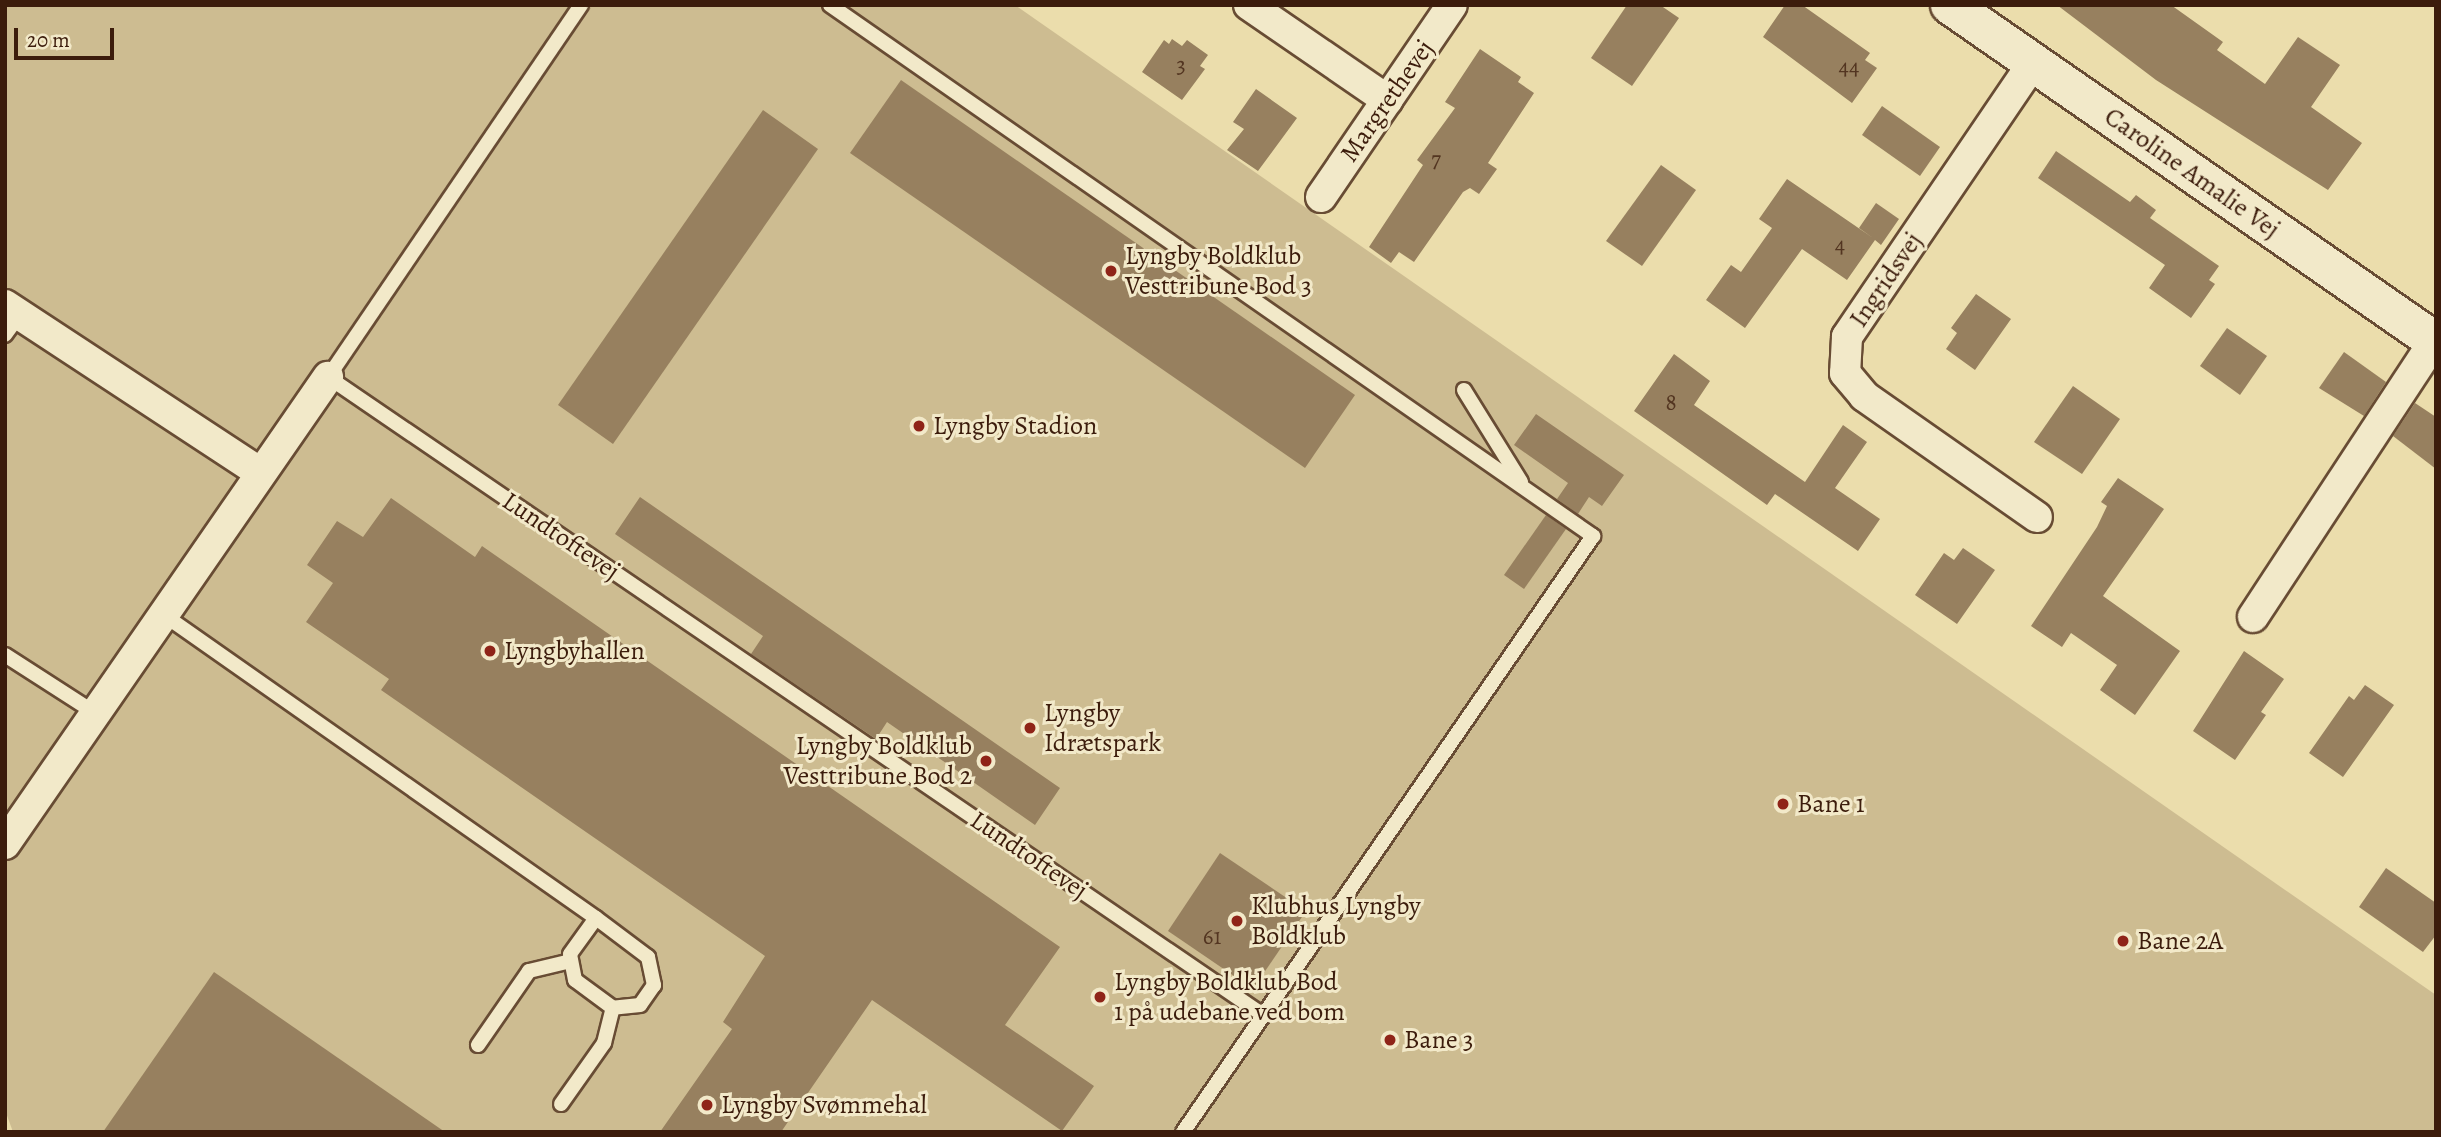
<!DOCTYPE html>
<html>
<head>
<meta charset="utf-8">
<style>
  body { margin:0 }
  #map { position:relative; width:2441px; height:1137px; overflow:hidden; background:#ebddac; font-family:Alegreya,serif }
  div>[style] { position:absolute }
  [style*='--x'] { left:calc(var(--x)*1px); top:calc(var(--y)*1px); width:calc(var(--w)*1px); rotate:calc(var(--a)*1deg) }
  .green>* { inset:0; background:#cdbc91 }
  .building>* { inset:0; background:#97805f }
  .roads { filter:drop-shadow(2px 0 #684c34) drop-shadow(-2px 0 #684c34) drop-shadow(0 2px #684c34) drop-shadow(0 -2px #684c34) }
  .lane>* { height:14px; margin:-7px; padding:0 7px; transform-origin:7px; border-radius:7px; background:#f2e9c9 }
  .street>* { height:30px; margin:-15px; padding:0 15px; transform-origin:15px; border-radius:15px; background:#f2e9c9 }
  .secondary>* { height:38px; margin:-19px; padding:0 19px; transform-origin:19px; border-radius:19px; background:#f2e9c9 }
  .dots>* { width:19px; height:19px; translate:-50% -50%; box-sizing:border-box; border:4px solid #f2e9c9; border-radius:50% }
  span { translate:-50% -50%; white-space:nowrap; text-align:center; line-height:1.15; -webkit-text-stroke:6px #f2e9c9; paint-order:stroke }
  .number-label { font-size:23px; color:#533521 }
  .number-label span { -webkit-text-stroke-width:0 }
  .street-label { font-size:26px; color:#3c1c0c }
  .poi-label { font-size:26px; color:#3c1c0c }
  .left { translate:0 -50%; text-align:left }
  .right { translate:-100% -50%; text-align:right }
  .frame { position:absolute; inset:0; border:7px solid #3c1c0c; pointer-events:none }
  .scale { position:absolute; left:14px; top:28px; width:100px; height:32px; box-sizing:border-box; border:4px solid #3c1c0c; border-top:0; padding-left:9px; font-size:21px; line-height:24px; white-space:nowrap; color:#3c1c0c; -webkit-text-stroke:5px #f2e9c9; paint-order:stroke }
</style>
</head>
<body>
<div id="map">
  <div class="green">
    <div style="clip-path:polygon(5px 5px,1015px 5px,2436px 995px,2436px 1132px,13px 1132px,5px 1110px)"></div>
  </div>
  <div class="building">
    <div style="clip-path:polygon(1627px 5px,1660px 5px,1679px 18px,1632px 86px,1591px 58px)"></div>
    <div style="clip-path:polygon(1785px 5px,1802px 5px,1870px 53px,1865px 60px,1877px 68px,1852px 103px,1763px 37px)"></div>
    <div style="clip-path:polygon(2057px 5px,2171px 5px,2223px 42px,2217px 50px,2265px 84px,2298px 37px,2340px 65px,2311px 107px,2362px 143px,2328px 190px,2156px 80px)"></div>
    <div style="clip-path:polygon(1172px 39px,1182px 46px,1187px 40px,1208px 55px,1200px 66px,1205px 69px,1182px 100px,1142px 72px,1164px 40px,1169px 44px)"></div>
    <div style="clip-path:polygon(1480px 49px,1521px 77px,1518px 82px,1534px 93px,1488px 163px,1497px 169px,1479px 194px,1470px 188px,1463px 192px,1414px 262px,1399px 252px,1391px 263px,1369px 247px,1423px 165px,1417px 160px,1455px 108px,1445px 102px)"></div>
    <div style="clip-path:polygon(901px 80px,1355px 395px,1305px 468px,850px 153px)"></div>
    <div style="clip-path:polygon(1256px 89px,1297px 118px,1258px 171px,1227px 150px,1244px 129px,1233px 122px)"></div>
    <div style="clip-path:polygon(1882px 106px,1940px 147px,1920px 176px,1862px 135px)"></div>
    <div style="clip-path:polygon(763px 110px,818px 149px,613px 444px,558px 405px)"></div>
    <div style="clip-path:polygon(2056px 151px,2130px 202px,2136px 195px,2156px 210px,2150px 218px,2219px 266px,2209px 280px,2215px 284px,2191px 318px,2149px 288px,2165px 265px,2038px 178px)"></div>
    <div style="clip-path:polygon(1661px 165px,1696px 190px,1642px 266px,1606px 241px)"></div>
    <div style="clip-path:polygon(1787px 179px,1873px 238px,1859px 228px,1876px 203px,1899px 219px,1881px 245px,1875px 240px,1847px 280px,1802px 249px,1745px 328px,1706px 300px,1731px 265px,1741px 272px,1772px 228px,1759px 219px)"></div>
    <div style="clip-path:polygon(1976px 294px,2011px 319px,1975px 370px,1946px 349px,1957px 333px,1951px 328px)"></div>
    <div style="clip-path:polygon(2227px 328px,2267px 356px,2240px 395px,2200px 366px)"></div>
    <div style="clip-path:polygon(2344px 352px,2386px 382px,2364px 416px,2319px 388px)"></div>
    <div style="clip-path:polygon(1674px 354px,1710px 381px,1694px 405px,1805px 482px,1843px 425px,1867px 442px,1835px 488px,1880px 519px,1858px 551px,1775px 494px,1767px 505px,1634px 411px)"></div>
    <div style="clip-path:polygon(2073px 386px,2120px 419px,2082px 474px,2034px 442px)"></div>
    <div style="clip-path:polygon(2415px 403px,2436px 417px,2436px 469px,2393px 436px)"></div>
    <div style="clip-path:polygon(1536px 414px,1624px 475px,1602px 506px,1589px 497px,1578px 514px,1557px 499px,1568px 483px,1514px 445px)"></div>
    <div style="clip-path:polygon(2118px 478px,2164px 509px,2103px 596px,2180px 651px,2135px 715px,2100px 690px,2117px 665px,2071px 633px,2062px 647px,2031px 626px,2097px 527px,2107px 506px,2101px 502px)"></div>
    <div style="clip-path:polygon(640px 497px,1060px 788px,1035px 825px,887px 722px,876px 739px,751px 654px,763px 636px,615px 534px)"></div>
    <div style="clip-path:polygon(391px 498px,475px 557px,482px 546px,1060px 947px,1005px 1025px,1094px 1086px,1062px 1131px,872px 1000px,781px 1132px,660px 1132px,732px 1029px,723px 1022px,765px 956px,381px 690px,389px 679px,306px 622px,333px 583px,307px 565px,337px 521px,363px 537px)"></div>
    <div style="clip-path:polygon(1546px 515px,1566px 529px,1524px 589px,1504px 575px)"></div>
    <div style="clip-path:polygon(1963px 548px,1995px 570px,1957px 624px,1915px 595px,1944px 553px,1954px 560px)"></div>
    <div style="clip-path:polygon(2244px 651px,2284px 679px,2261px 712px,2266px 715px,2235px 760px,2193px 731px)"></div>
    <div style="clip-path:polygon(2365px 685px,2394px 705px,2343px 777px,2309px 753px,2349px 696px,2354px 700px)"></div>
    <div style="clip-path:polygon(1220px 853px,1306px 911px,1253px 989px,1168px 931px)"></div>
    <div style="clip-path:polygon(2386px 868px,2436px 903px,2436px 935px,2423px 952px,2359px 907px)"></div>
    <div style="clip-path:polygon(214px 972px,445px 1132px,103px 1132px)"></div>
  </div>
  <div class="roads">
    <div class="lane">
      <div style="--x:581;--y:5;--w:450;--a:124.2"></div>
      <div style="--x:328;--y:377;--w:1132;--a:34.31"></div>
      <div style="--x:830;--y:5;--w:930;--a:34.84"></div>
      <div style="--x:1593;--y:536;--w:723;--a:124.52"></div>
      <div style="--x:5;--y:335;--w:26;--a:-54"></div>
      <div style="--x:1464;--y:390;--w:108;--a:58.2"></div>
      <div style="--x:164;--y:615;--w:528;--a:35.05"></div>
      <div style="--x:596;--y:918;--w:65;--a:36.9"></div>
      <div style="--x:648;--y:957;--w:29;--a:78"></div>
      <div style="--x:654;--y:985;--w:24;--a:125"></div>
      <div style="--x:640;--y:1005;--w:27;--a:174"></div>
      <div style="--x:613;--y:1008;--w:47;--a:-143.6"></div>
      <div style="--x:575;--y:980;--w:26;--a:-101"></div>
      <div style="--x:570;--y:954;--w:44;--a:-54.2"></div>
      <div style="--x:5;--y:655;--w:107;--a:32.8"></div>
      <div style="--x:478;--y:1045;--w:90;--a:-55.4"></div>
      <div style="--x:529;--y:971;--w:43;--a:-13.4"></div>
      <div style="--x:561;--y:1104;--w:75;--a:-54.8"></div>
      <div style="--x:604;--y:1043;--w:36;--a:-76"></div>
    </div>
    <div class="street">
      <div style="--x:1249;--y:5;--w:168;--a:34.5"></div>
      <div style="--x:2033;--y:63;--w:331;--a:124.2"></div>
      <div style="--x:1847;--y:337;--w:36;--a:93"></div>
      <div style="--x:1845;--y:373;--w:30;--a:50"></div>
      <div style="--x:1864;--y:396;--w:211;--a:35"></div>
      <div style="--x:1321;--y:197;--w:232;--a:-55.7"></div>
      <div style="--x:5;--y:305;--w:306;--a:33.3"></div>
      <div style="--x:2253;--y:617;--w:330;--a:-56.7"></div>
      <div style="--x:5;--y:844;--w:568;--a:-55.33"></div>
    </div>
    <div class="secondary">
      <div style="--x:1950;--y:5;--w:591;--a:34.74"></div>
    </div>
  </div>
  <div class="dots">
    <div style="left:1111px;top:271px;background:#8f2418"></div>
    <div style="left:919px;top:426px;background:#8f2418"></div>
    <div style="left:490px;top:651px;background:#8f2418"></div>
    <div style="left:1030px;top:728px;background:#8f2418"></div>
    <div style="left:986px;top:761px;background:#8f2418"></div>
    <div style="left:1783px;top:804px;background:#8f2418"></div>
    <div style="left:1237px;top:921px;background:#8f2418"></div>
    <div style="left:2123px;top:941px;background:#8f2418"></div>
    <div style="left:1100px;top:997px;background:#8f2418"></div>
    <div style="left:1390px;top:1040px;background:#8f2418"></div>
    <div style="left:707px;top:1105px;background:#8f2418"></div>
  </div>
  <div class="number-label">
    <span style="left:1181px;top:66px">3</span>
    <span style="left:1849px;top:67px">44</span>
    <span style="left:1436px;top:160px">7</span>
    <span style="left:1840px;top:245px">4</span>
    <span style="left:1671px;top:403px">8</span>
    <span style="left:1212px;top:937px">61</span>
  </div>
  <div class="street-label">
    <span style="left:1387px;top:101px;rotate:-55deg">Margrethevej</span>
    <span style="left:2192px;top:173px;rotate:35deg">Caroline Amalie Vej</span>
    <span style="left:1886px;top:280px;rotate:-56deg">Ingridsvej</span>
    <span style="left:561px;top:536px;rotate:34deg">Lundtoftevej</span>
    <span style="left:1029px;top:855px;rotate:34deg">Lundtoftevej</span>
  </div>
  <div class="poi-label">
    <span class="left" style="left:1125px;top:271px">Lyngby Boldklub<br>Vesttribune Bod 3</span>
    <span class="left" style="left:933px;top:426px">Lyngby Stadion</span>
    <span class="left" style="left:504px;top:651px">Lyngbyhallen</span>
    <span class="left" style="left:1044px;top:728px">Lyngby<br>Idrætspark</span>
    <span class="right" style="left:972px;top:761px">Lyngby Boldklub<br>Vesttribune Bod 2</span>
    <span class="left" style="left:1797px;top:804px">Bane 1</span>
    <span class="left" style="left:1251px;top:921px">Klubhus Lyngby<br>Boldklub</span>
    <span class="left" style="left:2137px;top:941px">Bane 2A</span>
    <span class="left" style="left:1114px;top:997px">Lyngby Boldklub Bod<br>1 på udebane ved bom</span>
    <span class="left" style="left:1404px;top:1040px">Bane 3</span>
    <span class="left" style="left:721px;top:1105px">Lyngby Svømmehal</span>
  </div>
  <div class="frame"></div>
  <div class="scale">20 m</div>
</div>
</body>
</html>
